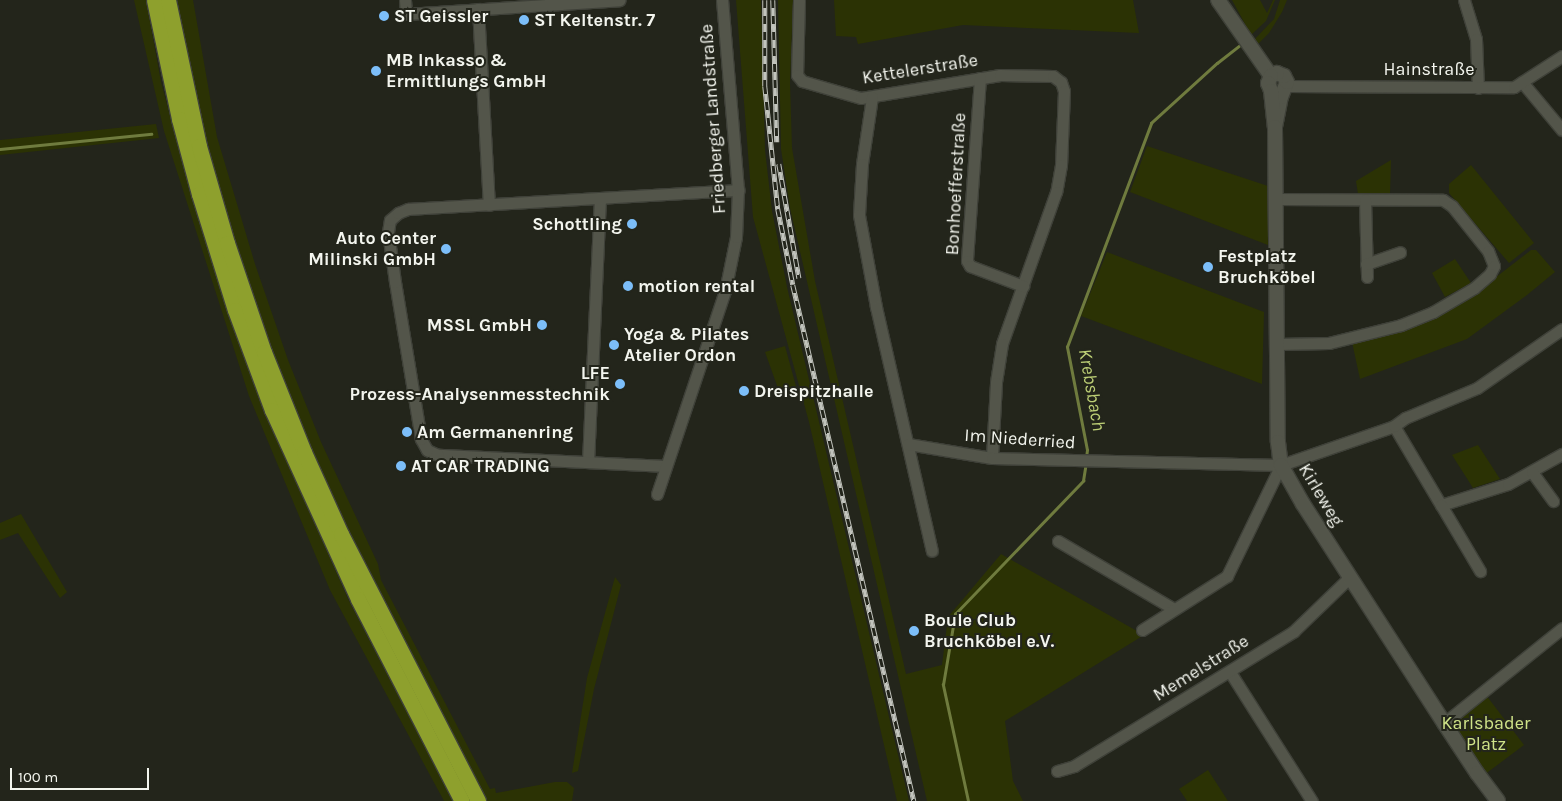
<!DOCTYPE html>
<html>
<head>
<meta charset="utf-8">
<style>
  body { margin:0 }
  #map { position:relative; width:1562px; height:801px; overflow:hidden; background:#23251b; font-family:Karla,sans-serif }
  div>[style] { position:absolute }
  [style*='--x'] { left:calc(var(--x)*1px); top:calc(var(--y)*1px); width:calc(var(--w)*1px); rotate:calc(var(--a)*1deg) }
  .green>* { inset:0; background:#2b3204 }
  .stream>* { height:2.5px; margin:-1.25px; padding:0 1.25px; transform-origin:1.25px; border-radius:1.25px; background:#6f7b3e }
  .roads { filter:drop-shadow(1px 0 #3f4139) drop-shadow(-1px 0 #3f4139) drop-shadow(0 1px #3f4139) drop-shadow(0 -1px #3f4139) }
  .minor>* { height:11px; margin:-5.5px; padding:0 5.5px; transform-origin:5.5px; border-radius:5.5px; background:#53554a }
  .tertiary>* { height:14px; margin:-7px; padding:0 7px; transform-origin:7px; border-radius:7px; background:#53554a }
  .trunk>* { height:15px; margin:-7.5px; padding:0 7.5px; transform-origin:7.5px; border-radius:7.5px; background:#8ea02d }
  .rail>* { height:4.5px; margin-top:-2.25px; transform-origin:0; background:repeating-linear-gradient(90deg,#23251b 0 8px,#c2c4bd 0 16px); box-sizing:border-box; border-block:1px solid #c2c4bd }
  .dots>* { width:14px; height:14px; translate:-50% -50%; box-sizing:border-box; border:2px solid #23251b; border-radius:50% }
  span { translate:-50% -50%; white-space:nowrap; text-align:center; line-height:1.15; -webkit-text-stroke:4px #23251b; paint-order:stroke }
  .poi-label { font-size:18px; color:#f3f5ee; font-weight:700 }
  .left { translate:0 -50%; text-align:left }
  .right { translate:-100% -50%; text-align:right }
  .street-label { font-size:18px; color:#f3f5ee }
  .park-label { font-size:18px; color:#cfe388 }
  .water-label { font-size:19px; color:#bcce75; font-style:italic }
  .scale { position:absolute; left:10px; top:768px; width:139px; height:22px; box-sizing:border-box; border:2px solid #f3f5ee; border-top:0; padding-left:6px; font-size:15px; line-height:18px; white-space:nowrap; color:#f3f5ee; -webkit-text-stroke:4px #23251b; paint-order:stroke }
</style>
</head>
<body>
<div id="map">
  <div class="green">
    <div style="clip-path:polygon(134px 0,146px 0,161px 82px,179px 150px,208px 248px,265px 410px,348px 599px,453px 801px,444px 801px,330px 590px,249px 396px,164px 131px)"></div>
    <div style="clip-path:polygon(175px 0,193px 0,217px 137px,255px 264px,288px 360px,321px 442px,378px 564px,381px 580px,490px 789px,495px 788px,496px 793px,555px 782px,567px 782px,574px 788px,572px 801px,485px 801px,343px 523px,272px 356px,247px 285px,204px 138px)"></div>
    <div style="clip-path:polygon(736px 0,761px 0,765px 150px,772px 211px,787px 287px,909px 801px,897px 801px,809px 422px,753px 217px)"></div>
    <div style="clip-path:polygon(778px 0,793px 0,790px 83px,792px 148px,815px 281px,906px 674px,942px 665px,948px 617px,1001px 554px,1144px 635px,1005px 721px,1013px 781px,1023px 801px,927px 801px,790px 208px,781px 149px)"></div>
    <div style="clip-path:polygon(834px 0,1133px 0,1139px 33px,963px 25px,858px 44px,856px 37px,836px 36px)"></div>
    <div style="clip-path:polygon(1232px 0,1260px 0,1267px 13px,1273px 0,1275px 0,1266px 21px,1251px 35px)"></div>
    <div style="clip-path:polygon(1280px 0,1287px 0,1282px 12px,1269px 33px,1258px 44px,1254px 40px,1274px 19px)"></div>
    <div style="clip-path:polygon(156px 124px,159px 138px,0 155px,0 140px)"></div>
    <div style="clip-path:polygon(1147px 146px,1268px 186px,1268px 245px,1130px 192px)"></div>
    <div style="clip-path:polygon(1391px 160px,1390px 194px,1358px 194px,1356px 181px)"></div>
    <div style="clip-path:polygon(1471px 165px,1534px 243px,1509px 263px,1449px 193px,1449px 184px)"></div>
    <div style="clip-path:polygon(1531px 250px,1536px 250px,1555px 272px,1527px 295px,1467px 339px,1360px 379px,1352px 342px,1477px 292px)"></div>
    <div style="clip-path:polygon(1107px 252px,1264px 312px,1262px 384px,1081px 316px)"></div>
    <div style="clip-path:polygon(1455px 259px,1471px 283px,1445px 297px,1432px 273px)"></div>
    <div style="clip-path:polygon(785px 346px,797px 390px,780px 394px,765px 352px)"></div>
    <div style="clip-path:polygon(1478px 445px,1500px 479px,1473px 488px,1452px 455px)"></div>
    <div style="clip-path:polygon(21px 514px,67px 592px,60px 598px,18px 533px,0 540px,0 523px)"></div>
    <div style="clip-path:polygon(615px 577px,621px 585px,594px 689px,578px 771px,572px 773px,587px 678px)"></div>
    <div style="clip-path:polygon(1486px 695px,1524px 745px,1484px 775px,1450px 722px)"></div>
    <div style="clip-path:polygon(1208px 770px,1228px 801px,1187px 801px,1179px 789px)"></div>
  </div>
  <div class="stream">
    <div style="--x:0;--y:149;--w:152;--a:-5.7"></div>
    <div style="--x:1086;--y:458;--w:8;--a:-83"></div>
    <div style="--x:1087;--y:450;--w:105;--a:-101"></div>
    <div style="--x:1067;--y:347;--w:239;--a:-69.4"></div>
    <div style="--x:1151;--y:123;--w:89;--a:-42.3"></div>
    <div style="--x:1217;--y:63;--w:33;--a:-38"></div>
    <div style="--x:968;--y:801;--w:119;--a:-102.2"></div>
    <div style="--x:943;--y:685;--w:72;--a:-80.4"></div>
    <div style="--x:955;--y:614;--w:185;--a:-46.1"></div>
    <div style="--x:1083;--y:481;--w:18;--a:-81"></div>
  </div>
  <div class="roads">
    <div class="minor">
      <div style="--x:405;--y:0;--w:14;--a:86"></div>
      <div style="--x:406;--y:14;--w:214;--a:-3.7"></div>
      <div style="--x:799;--y:0;--w:75;--a:91.5"></div>
      <div style="--x:797;--y:75;--w:8;--a:50"></div>
      <div style="--x:802;--y:81;--w:61;--a:16.1"></div>
      <div style="--x:861;--y:98;--w:141;--a:-9.4"></div>
      <div style="--x:1000;--y:75;--w:53;--a:1.1"></div>
      <div style="--x:1053;--y:76;--w:10;--a:37"></div>
      <div style="--x:1061;--y:82;--w:9;--a:72"></div>
      <div style="--x:1064;--y:91;--w:74;--a:92.3"></div>
      <div style="--x:1061;--y:165;--w:27;--a:100"></div>
      <div style="--x:1056;--y:192;--w:161;--a:109.6"></div>
      <div style="--x:1002;--y:344;--w:39;--a:99"></div>
      <div style="--x:996;--y:383;--w:75;--a:93.1"></div>
      <div style="--x:1464;--y:0;--w:41;--a:72.9"></div>
      <div style="--x:1476;--y:39;--w:49;--a:87.7"></div>
      <div style="--x:478;--y:9;--w:196;--a:86.8"></div>
      <div style="--x:980;--y:78;--w:183;--a:94.1"></div>
      <div style="--x:967;--y:261;--w:6;--a:59"></div>
      <div style="--x:970;--y:266;--w:57;--a:20.7"></div>
      <div style="--x:1522;--y:82;--w:62;--a:50.2"></div>
      <div style="--x:1287;--y:86;--w:227;--a:0.3"></div>
      <div style="--x:1514;--y:87;--w:57;--a:-32.9"></div>
      <div style="--x:872;--y:97;--w:68;--a:98.5"></div>
      <div style="--x:862;--y:164;--w:51;--a:93.4"></div>
      <div style="--x:859;--y:215;--w:94;--a:79.5"></div>
      <div style="--x:876;--y:307;--w:250;--a:77.1"></div>
      <div style="--x:1276;--y:199;--w:167;--a:0.3"></div>
      <div style="--x:1443;--y:200;--w:11;--a:34"></div>
      <div style="--x:1452;--y:206;--w:58;--a:51.3"></div>
      <div style="--x:1488;--y:251;--w:16;--a:68"></div>
      <div style="--x:1494;--y:266;--w:9;--a:117"></div>
      <div style="--x:1490;--y:274;--w:21;--a:139"></div>
      <div style="--x:1474;--y:288;--w:48;--a:149.7"></div>
      <div style="--x:1433;--y:312;--w:35;--a:158"></div>
      <div style="--x:1401;--y:325;--w:74;--a:166"></div>
      <div style="--x:1329;--y:343;--w:52;--a:178.9"></div>
      <div style="--x:1365;--y:200;--w:77;--a:88.5"></div>
      <div style="--x:1366;--y:264;--w:36;--a:-19"></div>
      <div style="--x:1394;--y:426;--w:92;--a:59.3"></div>
      <div style="--x:1441;--y:505;--w:70;--a:-17.4"></div>
      <div style="--x:1508;--y:484;--w:62;--a:-29.1"></div>
      <div style="--x:908;--y:444;--w:85;--a:9.5"></div>
      <div style="--x:992;--y:458;--w:289;--a:1.4"></div>
      <div style="--x:1281;--y:465;--w:120;--a:-19"></div>
      <div style="--x:1394;--y:426;--w:14;--a:-36"></div>
      <div style="--x:1405;--y:418;--w:78;--a:-22.6"></div>
      <div style="--x:1477;--y:388;--w:103;--a:-34.8"></div>
      <div style="--x:588;--y:462;--w:264;--a:-87.4"></div>
      <div style="--x:666;--y:466;--w:228;--a:-177.2"></div>
      <div style="--x:438;--y:455;--w:12;--a:-156"></div>
      <div style="--x:427;--y:450;--w:13;--a:-119"></div>
      <div style="--x:421;--y:439;--w:159;--a:-99.4"></div>
      <div style="--x:395;--y:282;--w:50;--a:-98"></div>
      <div style="--x:388;--y:232;--w:12;--a:-81"></div>
      <div style="--x:390;--y:220;--w:11;--a:-41"></div>
      <div style="--x:398;--y:213;--w:11;--a:-22"></div>
      <div style="--x:408;--y:209;--w:331;--a:-3.3"></div>
      <div style="--x:1532;--y:472;--w:36;--a:54"></div>
      <div style="--x:657;--y:494;--w:214;--a:-71.5"></div>
      <div style="--x:725;--y:291;--w:55;--a:-78.5"></div>
      <div style="--x:736;--y:237;--w:47;--a:-87.6"></div>
      <div style="--x:738;--y:190;--w:191;--a:-94.8"></div>
      <div style="--x:1441;--y:505;--w:77;--a:59.4"></div>
      <div style="--x:1058;--y:541;--w:134;--a:30.4"></div>
      <div style="--x:1142;--y:630;--w:101;--a:-32.4"></div>
      <div style="--x:1227;--y:576;--w:123;--a:-64.1"></div>
      <div style="--x:1230;--y:672;--w:153;--a:57.6"></div>
      <div style="--x:1444;--y:723;--w:151;--a:-38.8"></div>
      <div style="--x:1057;--y:771;--w:18;--a:-16"></div>
      <div style="--x:1074;--y:766;--w:258;--a:-31.5"></div>
      <div style="--x:1294;--y:631;--w:78;--a:-44"></div>
    </div>
    <div class="tertiary">
      <div style="--x:1218;--y:0;--w:93;--a:55.1"></div>
      <div style="--x:1275;--y:127;--w:31;--a:-79"></div>
      <div style="--x:1281;--y:97;--w:16;--a:-68"></div>
      <div style="--x:1287;--y:82;--w:7;--a:-117"></div>
      <div style="--x:1284;--y:76;--w:8;--a:-157"></div>
      <div style="--x:1277;--y:73;--w:7;--a:153"></div>
      <div style="--x:1271;--y:76;--w:8;--a:113"></div>
      <div style="--x:1268;--y:83;--w:9;--a:69"></div>
      <div style="--x:1271;--y:91;--w:36;--a:84"></div>
      <div style="--x:1275;--y:127;--w:315;--a:89.5"></div>
      <div style="--x:1278;--y:442;--w:23;--a:83"></div>
      <div style="--x:1281;--y:465;--w:45;--a:60.6"></div>
      <div style="--x:1303;--y:504;--w:260;--a:57.2"></div>
      <div style="--x:1444;--y:723;--w:60;--a:56.6"></div>
      <div style="--x:1477;--y:773;--w:35;--a:53"></div>
    </div>
    <div class="trunk">
      <div style="--x:154;--y:0;--w:122;--a:78.1"></div>
      <div style="--x:179;--y:119;--w:78;--a:75.1"></div>
      <div style="--x:199;--y:194;--w:121;--a:72.8"></div>
      <div style="--x:235;--y:310;--w:107;--a:69.7"></div>
      <div style="--x:272;--y:410;--w:208;--a:65.5"></div>
      <div style="--x:358;--y:599;--w:227;--a:62.8"></div>
      <div style="--x:168;--y:0;--w:149;--a:78"></div>
      <div style="--x:199;--y:146;--w:101;--a:73.9"></div>
      <div style="--x:227;--y:243;--w:115;--a:71.3"></div>
      <div style="--x:264;--y:352;--w:108;--a:68.2"></div>
      <div style="--x:304;--y:452;--w:90;--a:65.7"></div>
      <div style="--x:341;--y:534;--w:300;--a:62.8"></div>
    </div>
  </div>
  <div class="rail">
    <div style="--x:765;--y:0;--w:86;--a:90"></div>
    <div style="--x:765;--y:86;--w:124;--a:84"></div>
    <div style="--x:778;--y:209;--w:77;--a:78.8"></div>
    <div style="--x:793;--y:285;--w:530;--a:76.8"></div>
    <div style="--x:773;--y:0;--w:142;--a:88.4"></div>
    <div style="--x:779;--y:164;--w:116;--a:80"></div>
  </div>
  <div class="dots">
    <div style="left:384px;top:16px;background:#7cbef9"></div>
    <div style="left:524px;top:20px;background:#7cbef9"></div>
    <div style="left:376px;top:71px;background:#7cbef9"></div>
    <div style="left:632px;top:224px;background:#7cbef9"></div>
    <div style="left:446px;top:249px;background:#7cbef9"></div>
    <div style="left:1208px;top:267px;background:#7cbef9"></div>
    <div style="left:628px;top:286px;background:#7cbef9"></div>
    <div style="left:542px;top:325px;background:#7cbef9"></div>
    <div style="left:614px;top:345px;background:#7cbef9"></div>
    <div style="left:620px;top:384px;background:#7cbef9"></div>
    <div style="left:744px;top:391px;background:#7cbef9"></div>
    <div style="left:407px;top:432px;background:#7cbef9"></div>
    <div style="left:401px;top:466px;background:#7cbef9"></div>
    <div style="left:914px;top:631px;background:#7cbef9"></div>
  </div>
  <div class="poi-label">
    <span class="left" style="left:394px;top:16px">ST Geissler</span>
    <span class="left" style="left:534px;top:20px">ST Keltenstr. 7</span>
    <span class="left" style="left:386px;top:71px">MB Inkasso &amp;<br>Ermittlungs GmbH</span>
    <span class="right" style="left:622px;top:224px">Schottling</span>
    <span class="right" style="left:436px;top:249px">Auto Center<br>Milinski GmbH</span>
    <span class="left" style="left:1218px;top:267px">Festplatz<br>Bruchköbel</span>
    <span class="left" style="left:638px;top:286px">motion rental</span>
    <span class="right" style="left:532px;top:325px">MSSL GmbH</span>
    <span class="left" style="left:624px;top:345px">Yoga &amp; Pilates<br>Atelier Ordon</span>
    <span class="right" style="left:610px;top:384px">LFE<br>Prozess-Analysenmesstechnik</span>
    <span class="left" style="left:754px;top:391px">Dreispitzhalle</span>
    <span class="left" style="left:417px;top:432px">Am Germanenring</span>
    <span class="left" style="left:411px;top:466px">AT CAR TRADING</span>
    <span class="left" style="left:924px;top:631px">Boule Club<br>Bruchköbel e.V.</span>
  </div>
  <div class="street-label">
    <span style="left:920px;top:69px;rotate:-9deg">Kettelerstraße</span>
    <span style="left:1429px;top:69px">Hainstraße</span>
    <span style="left:713px;top:119px;rotate:-94deg">Friedberger Landstraße</span>
    <span style="left:956px;top:184px;rotate:-87deg">Bonhoefferstraße</span>
    <span style="left:1020px;top:439px;rotate:4deg">Im Niederried</span>
    <span style="left:1321px;top:495px;rotate:59deg">Kirleweg</span>
    <span style="left:1201px;top:668px;rotate:-32deg">Memelstraße</span>
  </div>
  <div class="park-label">
    <span style="left:1486px;top:734px">Karlsbader<br>Platz</span>
  </div>
  <div class="water-label">
    <span style="left:1091px;top:390px;rotate:80deg">Krebsbach</span>
  </div>
  <div class="scale">100 m</div>
</div>
</body>
</html>
